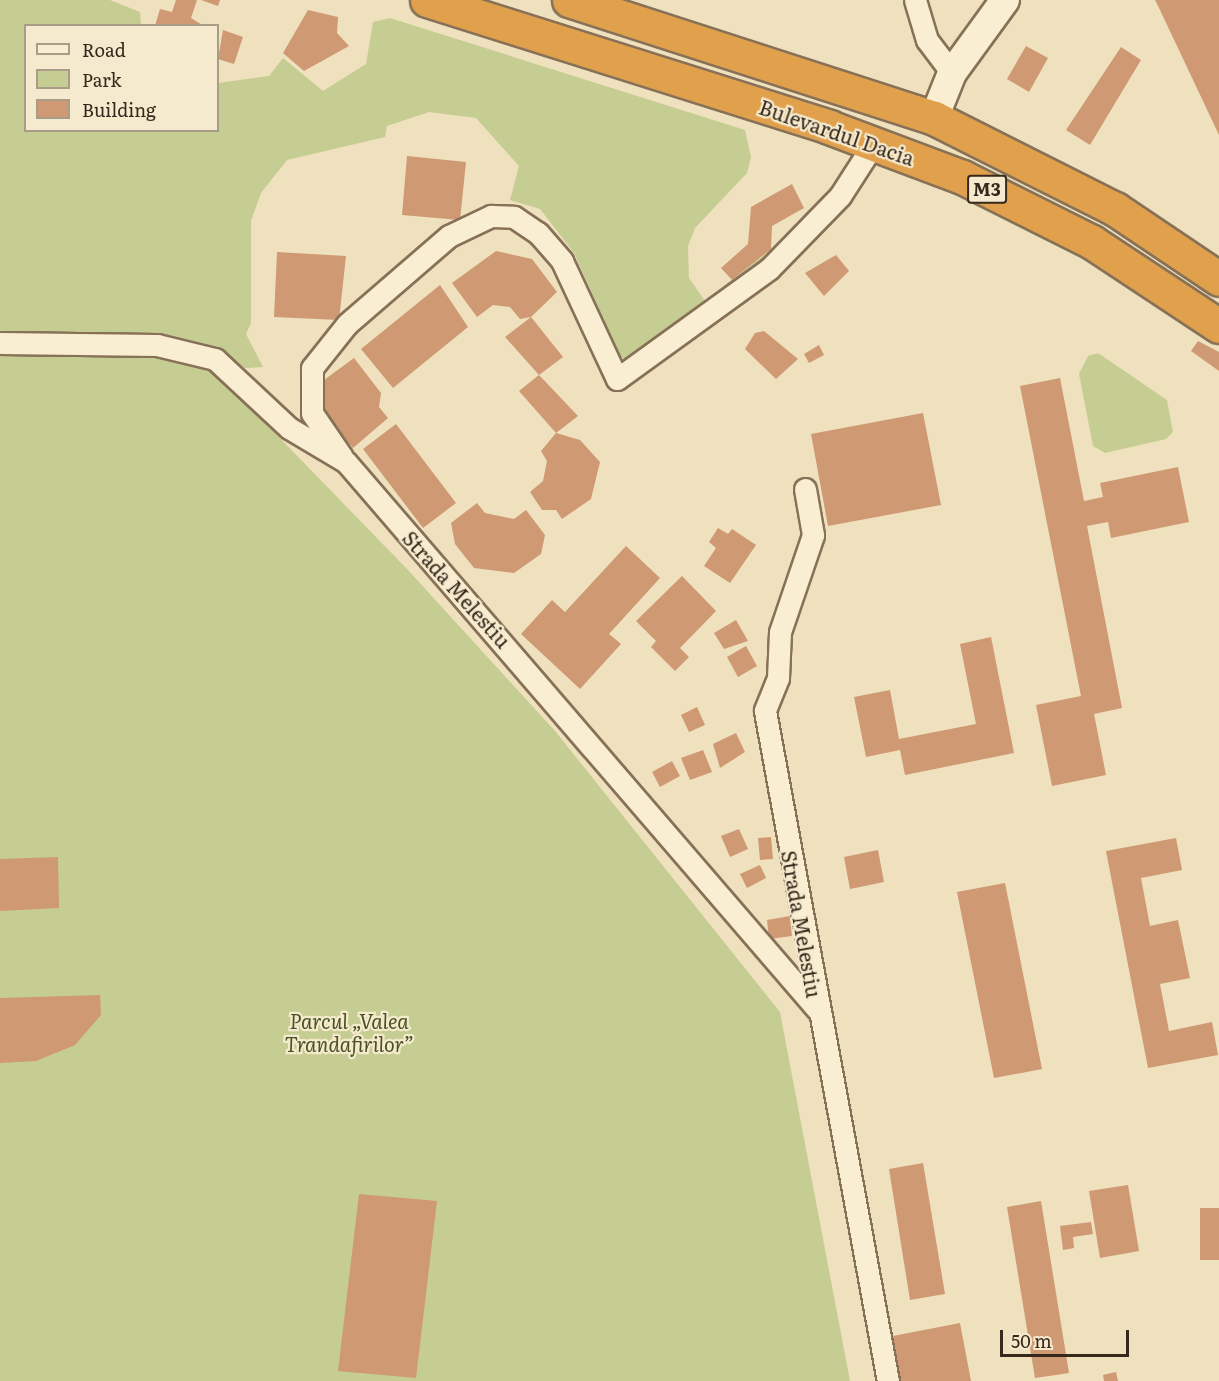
<!DOCTYPE html>
<html>
<head>
<meta charset="utf-8">
<style>
  body { margin:0 }
  #map { position:relative; width:1219px; height:1381px; overflow:hidden; background:#efe0be; font-family:Literata,serif }
  div>[style] { position:absolute }
  [style*='--x'] { left:calc(var(--x)*1px); top:calc(var(--y)*1px); width:calc(var(--w)*1px); rotate:calc(var(--a)*1deg) }
  .green>* { inset:0; background:#c6cd92 }
  .building>* { inset:0; background:#ce9973 }
  .roads { filter:drop-shadow(2px 0 #877157) drop-shadow(-2px 0 #877157) drop-shadow(0 2px #877157) drop-shadow(0 -2px #877157) }
  .street>* { height:21px; margin:-10.5px; padding:0 10.5px; transform-origin:10.5px; border-radius:10.5px; background:#f9eed2 }
  .secondary>* { height:28px; margin:-14px; padding:0 14px; transform-origin:14px; border-radius:14px; background:#f9eed2 }
  .highway>* { height:33px; margin:-16.5px; padding:0 16.5px; transform-origin:16.5px; border-radius:16.5px; background:#e1a04c }
  span { translate:-50% -50%; white-space:nowrap; text-align:center; line-height:1.15; -webkit-text-stroke:4.5px #f6eace; paint-order:stroke }
  .shield-label span { padding:2px 4px; background:#f6eace; border:2px solid; border-radius:4px; -webkit-text-stroke-width:0 }
  .shield-label { font-size:18px; color:#36291c; font-weight:700 }
  .street-label { font-size:20px; color:#36291c }
  .park-label { font-size:20px; color:#475322; font-style:italic }
  .legend { position:absolute; left:24px; top:24px; width:195px; height:108px; box-sizing:border-box; background:#f6eace; border:2px solid #a99d87; margin:0; padding:8px 10px; list-style:none; font-size:18px; color:#36291c }
  .legend li { display:flex; align-items:center; gap:12px; height:30px }
  .legend b { width:30px; border:2px solid #a99d87 }
  .scale { position:absolute; left:1000px; top:1330px; width:129px; height:27px; box-sizing:border-box; border:3px solid #36291c; border-top:0; padding-left:8px; font-size:18px; line-height:21px; white-space:nowrap; color:#36291c; -webkit-text-stroke:4px #f6eace; paint-order:stroke }
</style>
</head>
<body>
<div id="map">
  <div class="green">
    <div style="clip-path:polygon(0 0,110px 0,140px 12px,141px 25px,26px 26px,26px 130px,218px 130px,218px 83px,269px 76px,283px 58px,323px 91px,366px 64px,373px 22px,390px 18px,745px 130px,751px 157px,747px 173px,695px 228px,688px 246px,689px 278px,705px 301px,820px 211px,705px 308px,630px 363px,620px 356px,574px 253px,540px 209px,510px 200px,519px 166px,476px 118px,429px 112px,387px 126px,385px 137px,287px 160px,261px 193px,251px 221px,251px 323px,246px 334px,263px 367px,245px 368px,216px 347px,204px 360px,408px 570px,555px 731px,780px 1012px,850px 1381px,0 1381px)"></div>
    <div style="clip-path:polygon(1098px 353px,1167px 400px,1173px 432px,1166px 439px,1105px 453px,1093px 446px,1079px 374px,1088px 356px)"></div>
  </div>
  <div class="building">
    <div style="clip-path:polygon(176px 0,197px 0,191px 18px,204px 26px,155px 26px,160px 9px,172px 12px)"></div>
    <div style="clip-path:polygon(201px 0,220px 0,218px 6px)"></div>
    <div style="clip-path:polygon(1155px 0,1219px 0,1219px 135px,1160px 10px)"></div>
    <div style="clip-path:polygon(308px 10px,338px 17px,337px 33px,349px 46px,304px 71px,283px 53px)"></div>
    <div style="clip-path:polygon(223px 30px,243px 37px,234px 64px,218px 59px)"></div>
    <div style="clip-path:polygon(1026px 46px,1048px 58px,1029px 92px,1007px 79px)"></div>
    <div style="clip-path:polygon(1121px 47px,1141px 60px,1090px 145px,1066px 130px)"></div>
    <div style="clip-path:polygon(407px 156px,466px 162px,460px 220px,402px 215px)"></div>
    <div style="clip-path:polygon(792px 184px,804px 208px,772px 226px,771px 249px,732px 280px,721px 268px,748px 244px,751px 207px)"></div>
    <div style="clip-path:polygon(496px 251px,532px 259px,557px 292px,531px 317px,520px 319px,510px 307px,493px 305px,477px 317px,452px 283px)"></div>
    <div style="clip-path:polygon(277px 252px,346px 256px,339px 320px,274px 317px)"></div>
    <div style="clip-path:polygon(836px 255px,849px 271px,824px 296px,805px 273px)"></div>
    <div style="clip-path:polygon(440px 285px,468px 327px,393px 388px,361px 349px)"></div>
    <div style="clip-path:polygon(531px 317px,563px 357px,539px 375px,505px 337px)"></div>
    <div style="clip-path:polygon(764px 331px,798px 359px,776px 379px,745px 349px,755px 333px)"></div>
    <div style="clip-path:polygon(1198px 341px,1219px 352px,1219px 371px,1191px 351px)"></div>
    <div style="clip-path:polygon(819px 345px,824px 355px,809px 363px,804px 354px)"></div>
    <div style="clip-path:polygon(354px 358px,381px 393px,379px 407px,388px 418px,353px 448px,322px 411px,324px 380px)"></div>
    <div style="clip-path:polygon(539px 375px,578px 416px,556px 433px,519px 391px)"></div>
    <div style="clip-path:polygon(1060px 378px,1084px 501px,1103px 497px,1100px 483px,1178px 467px,1189px 522px,1111px 538px,1108px 522px,1087px 526px,1122px 708px,1094px 714px,1106px 775px,1052px 786px,1036px 705px,1081px 696px,1020px 386px)"></div>
    <div style="clip-path:polygon(923px 413px,941px 505px,828px 526px,811px 434px)"></div>
    <div style="clip-path:polygon(396px 424px,456px 503px,423px 528px,363px 449px)"></div>
    <div style="clip-path:polygon(556px 433px,580px 440px,600px 462px,591px 499px,562px 519px,556px 510px,542px 510px,530px 492px,543px 481px,547px 461px,541px 451px)"></div>
    <div style="clip-path:polygon(477px 503px,485px 513px,514px 519px,526px 510px,545px 535px,541px 554px,514px 573px,474px 568px,455px 544px,451px 523px)"></div>
    <div style="clip-path:polygon(718px 528px,728px 534px,732px 529px,756px 545px,730px 583px,704px 566px,716px 548px,709px 542px)"></div>
    <div style="clip-path:polygon(626px 546px,660px 578px,609px 634px,621px 644px,580px 689px,521px 634px,552px 600px,565px 612px)"></div>
    <div style="clip-path:polygon(682px 576px,716px 611px,680px 648px,689px 657px,675px 671px,651px 647px,656px 641px,636px 621px)"></div>
    <div style="clip-path:polygon(736px 620px,748px 641px,724px 649px,714px 633px)"></div>
    <div style="clip-path:polygon(991px 637px,1014px 753px,905px 775px,900px 750px,866px 757px,854px 697px,890px 690px,899px 739px,976px 724px,960px 644px)"></div>
    <div style="clip-path:polygon(746px 646px,757px 666px,738px 677px,727px 657px)"></div>
    <div style="clip-path:polygon(697px 707px,705px 725px,689px 732px,681px 715px)"></div>
    <div style="clip-path:polygon(736px 733px,745px 752px,720px 768px,713px 744px)"></div>
    <div style="clip-path:polygon(703px 750px,712px 772px,690px 780px,681px 758px)"></div>
    <div style="clip-path:polygon(672px 761px,680px 776px,660px 787px,652px 772px)"></div>
    <div style="clip-path:polygon(739px 829px,748px 849px,730px 857px,721px 836px)"></div>
    <div style="clip-path:polygon(771px 837px,773px 859px,760px 860px,758px 838px)"></div>
    <div style="clip-path:polygon(1176px 838px,1182px 870px,1141px 878px,1150px 926px,1178px 920px,1190px 978px,1160px 984px,1169px 1031px,1212px 1022px,1218px 1055px,1148px 1068px,1106px 851px)"></div>
    <div style="clip-path:polygon(878px 850px,884px 882px,850px 889px,844px 857px)"></div>
    <div style="clip-path:polygon(58px 857px,59px 908px,0 911px,0 859px)"></div>
    <div style="clip-path:polygon(760px 865px,766px 878px,747px 888px,740px 874px)"></div>
    <div style="clip-path:polygon(1005px 883px,1042px 1069px,994px 1078px,957px 892px)"></div>
    <div style="clip-path:polygon(790px 916px,792px 936px,769px 939px,767px 920px)"></div>
    <div style="clip-path:polygon(100px 995px,101px 1015px,75px 1045px,36px 1061px,0 1063px,0 998px)"></div>
    <div style="clip-path:polygon(923px 1163px,945px 1294px,910px 1300px,889px 1169px)"></div>
    <div style="clip-path:polygon(1128px 1185px,1139px 1251px,1100px 1258px,1089px 1191px)"></div>
    <div style="clip-path:polygon(359px 1194px,437px 1201px,416px 1378px,338px 1371px)"></div>
    <div style="clip-path:polygon(1041px 1201px,1069px 1373px,1035px 1378px,1007px 1207px)"></div>
    <div style="clip-path:polygon(1200px 1208px,1219px 1208px,1219px 1260px,1200px 1260px)"></div>
    <div style="clip-path:polygon(1091px 1222px,1093px 1234px,1073px 1237px,1074px 1248px,1063px 1250px,1060px 1226px)"></div>
    <div style="clip-path:polygon(960px 1323px,971px 1381px,901px 1381px,893px 1336px)"></div>
    <div style="clip-path:polygon(1116px 1372px,1118px 1381px,1104px 1381px,1103px 1375px)"></div>
  </div>
  <div class="roads">
    <div class="street">
      <div style="--x:915;--y:0;--w:42;--a:73.3"></div>
      <div style="--x:927;--y:40;--w:41;--a:52.9"></div>
      <div style="--x:0;--y:343;--w:157;--a:0.7"></div>
      <div style="--x:157;--y:345;--w:60;--a:13.6"></div>
      <div style="--x:215;--y:359;--w:101;--a:43"></div>
      <div style="--x:289;--y:428;--w:66;--a:30.8"></div>
      <div style="--x:346;--y:462;--w:722;--a:49.27"></div>
      <div style="--x:342;--y:457;--w:53;--a:-124.3"></div>
      <div style="--x:312;--y:413;--w:45;--a:-90"></div>
      <div style="--x:312;--y:368;--w:56;--a:-51.5"></div>
      <div style="--x:347;--y:324;--w:135;--a:-40.8"></div>
      <div style="--x:449;--y:236;--w:47;--a:-25.5"></div>
      <div style="--x:491;--y:216;--w:23;--a:2"></div>
      <div style="--x:514;--y:217;--w:29;--a:34"></div>
      <div style="--x:538;--y:233;--w:37;--a:49"></div>
      <div style="--x:562;--y:261;--w:130;--a:65"></div>
      <div style="--x:617;--y:379;--w:188;--a:-35.9"></div>
      <div style="--x:769;--y:269;--w:102;--a:-45.8"></div>
      <div style="--x:840;--y:196;--w:63;--a:-57.3"></div>
      <div style="--x:805;--y:489;--w:47;--a:80.1"></div>
      <div style="--x:813;--y:535;--w:102;--a:108.8"></div>
      <div style="--x:780;--y:632;--w:46;--a:92.5"></div>
      <div style="--x:778;--y:678;--w:35;--a:112"></div>
      <div style="--x:765;--y:711;--w:681;--a:79.6"></div>
    </div>
    <div class="secondary">
      <div style="--x:934;--y:118;--w:48;--a:-68.2"></div>
      <div style="--x:952;--y:73;--w:90;--a:-54"></div>
    </div>
    <div class="highway">
      <div style="--x:427;--y:0;--w:422;--a:17.5"></div>
      <div style="--x:829;--y:127;--w:142;--a:20.6"></div>
      <div style="--x:962;--y:177;--w:145;--a:26.6"></div>
      <div style="--x:1092;--y:242;--w:152;--a:33.5"></div>
      <div style="--x:569;--y:0;--w:384;--a:17.9"></div>
      <div style="--x:934;--y:118;--w:203;--a:26.7"></div>
      <div style="--x:1115;--y:209;--w:125;--a:33.9"></div>
    </div>
  </div>
  <div class="shield-label">
    <span style="left:987px;top:189px">M3</span>
  </div>
  <div class="street-label">
    <span style="left:837px;top:132px;rotate:19deg">Bulevardul Dacia</span>
    <span style="left:457px;top:589px;rotate:48deg">Strada Melestiu</span>
    <span style="left:802px;top:924px;rotate:80deg">Strada Melestiu</span>
  </div>
  <div class="park-label">
    <span style="left:349px;top:1032px">Parcul „Valea<br>Trandafirilor”</span>
  </div>
  <ul class="legend">
  <li><b style="height:8px;background:#f9eed2"></b>Road</li>
  <li><b style="height:16px;background:#c6cd92"></b>Park</li>
  <li><b style="height:16px;background:#ce9973"></b>Building</li>
  </ul>
  <div class="scale">50 m</div>
</div>
</body>
</html>
